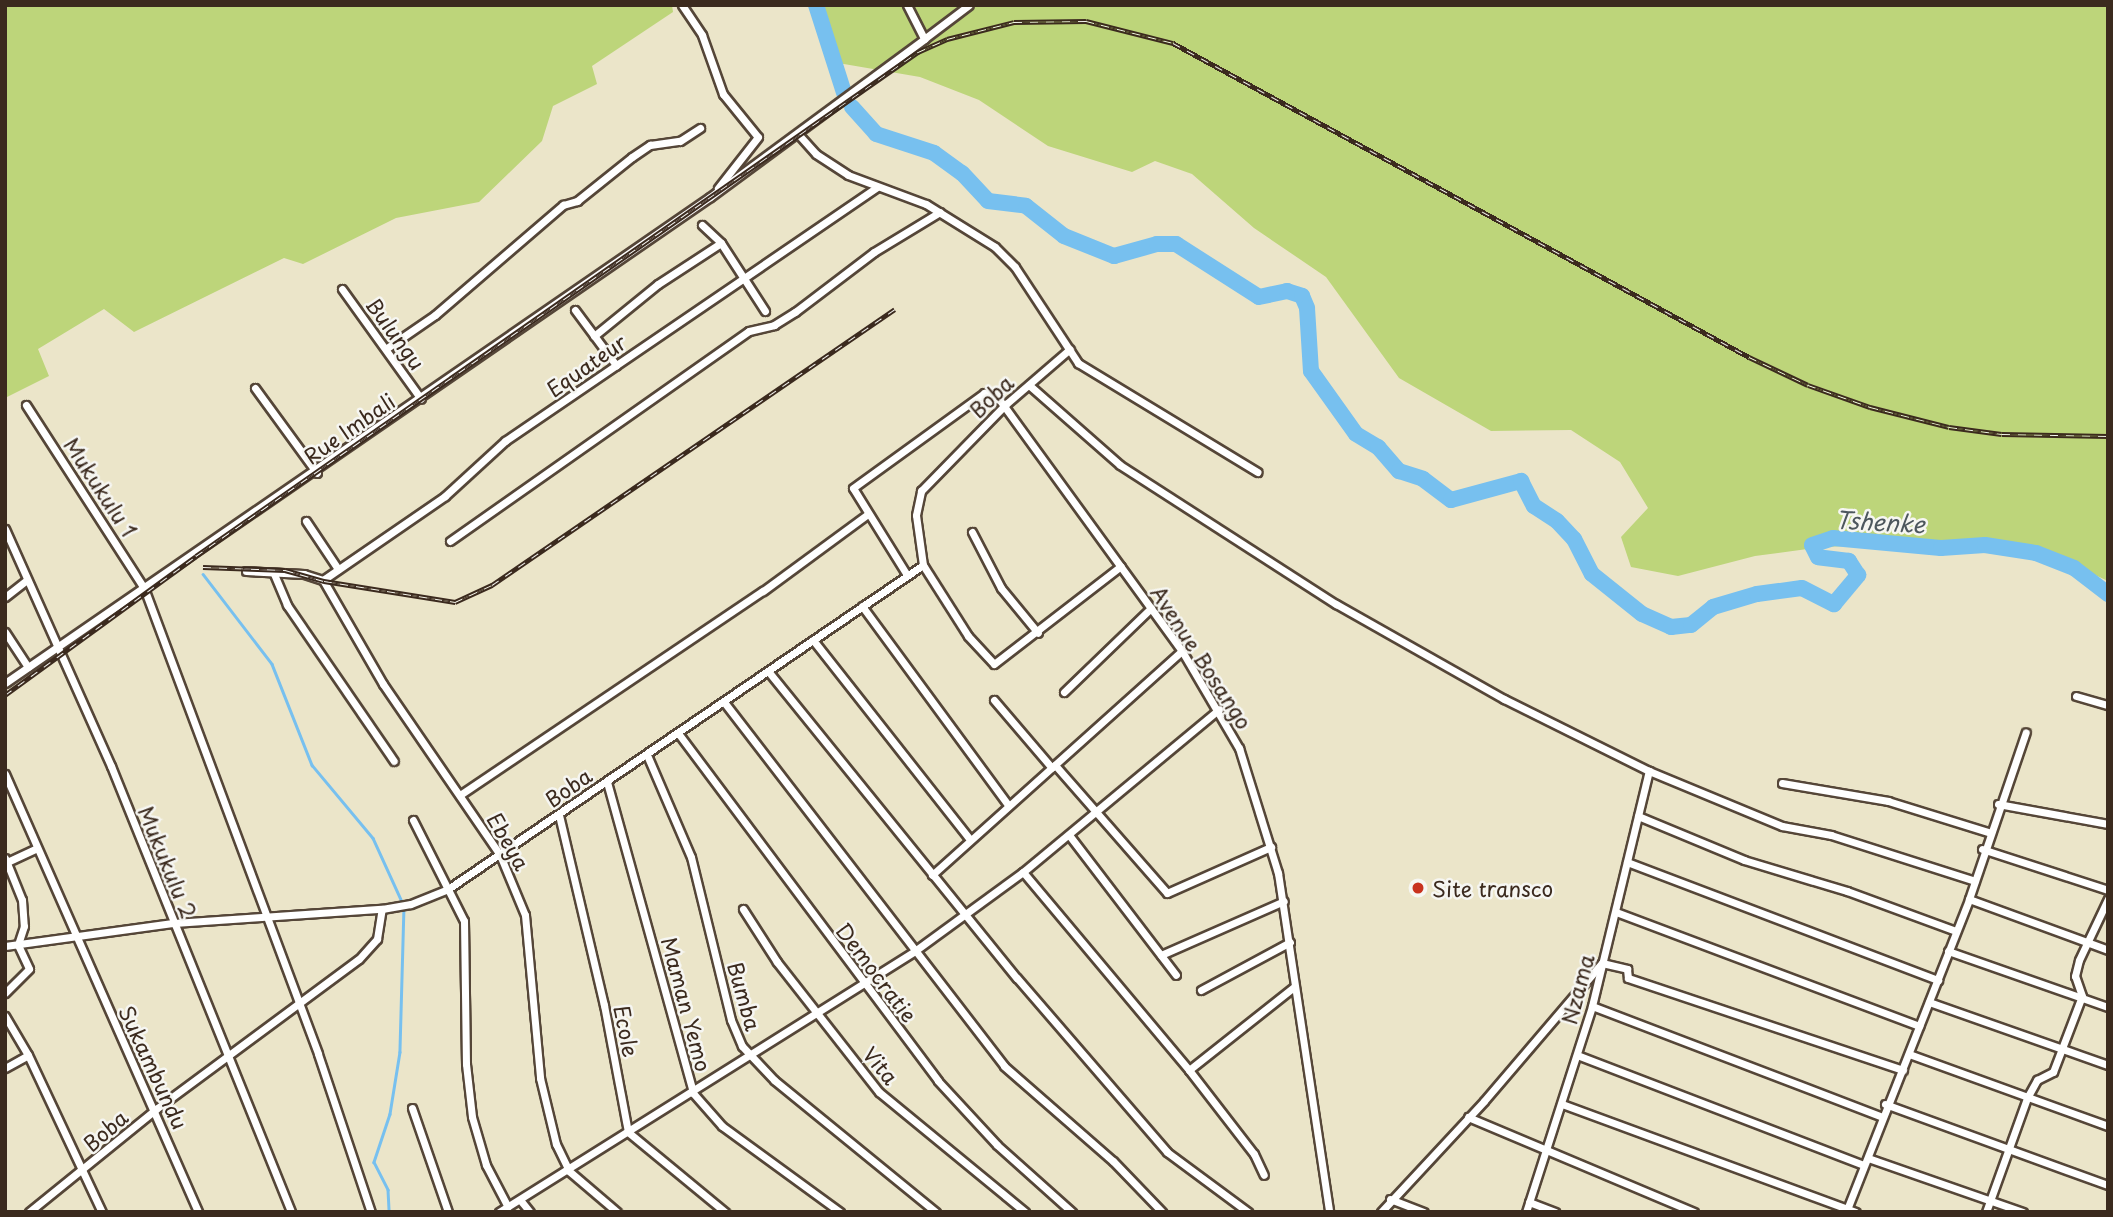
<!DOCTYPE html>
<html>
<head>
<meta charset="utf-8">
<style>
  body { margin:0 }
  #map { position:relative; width:2113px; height:1217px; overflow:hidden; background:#ebe5c9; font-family:"Playpen Sans",sans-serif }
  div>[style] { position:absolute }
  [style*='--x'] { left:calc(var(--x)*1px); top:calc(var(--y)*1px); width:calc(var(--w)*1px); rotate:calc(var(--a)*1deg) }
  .green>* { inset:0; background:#bdd57a }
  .stream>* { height:2.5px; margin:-1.25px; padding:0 1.25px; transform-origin:1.25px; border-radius:1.25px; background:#77c0ef }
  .river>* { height:16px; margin:-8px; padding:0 8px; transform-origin:8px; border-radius:8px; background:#77c0ef }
  .roads { filter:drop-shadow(2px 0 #554638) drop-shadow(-2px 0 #554638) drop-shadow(0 2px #554638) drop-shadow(0 -2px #554638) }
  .minor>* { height:7px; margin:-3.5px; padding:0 3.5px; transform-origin:3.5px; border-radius:3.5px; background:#fff }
  .rail>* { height:5px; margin-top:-2.5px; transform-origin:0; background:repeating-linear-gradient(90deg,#f6f6f2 0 8px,#3b2a1e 0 16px); box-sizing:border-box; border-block:2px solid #3b2a1e }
  .dots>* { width:19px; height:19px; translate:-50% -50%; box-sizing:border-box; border:4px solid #f6f6f2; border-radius:50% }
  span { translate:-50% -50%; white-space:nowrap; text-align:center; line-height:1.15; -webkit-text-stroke:5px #f6f6f2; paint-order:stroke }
  .street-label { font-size:21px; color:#3b2a1e }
  .poi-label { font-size:21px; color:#3b2a1e }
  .left { translate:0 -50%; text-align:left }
  .water-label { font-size:23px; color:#4d575d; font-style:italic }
  .frame { position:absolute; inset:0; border:7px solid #3b2a1e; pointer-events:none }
</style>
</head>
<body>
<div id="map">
  <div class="green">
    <div style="clip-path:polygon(5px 5px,672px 5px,673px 12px,592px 66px,597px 84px,553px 106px,542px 141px,479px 202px,396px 218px,303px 264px,284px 258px,134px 332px,104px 309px,38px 349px,49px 376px,5px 398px)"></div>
    <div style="clip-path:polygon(820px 5px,2108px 5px,2108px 581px,2073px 565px,1917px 543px,1822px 547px,1755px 556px,1678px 576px,1631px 567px,1621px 537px,1648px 508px,1620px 462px,1571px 430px,1491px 431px,1399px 378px,1326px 277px,1254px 228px,1192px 174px,1155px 161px,1132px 172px,1048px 146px,979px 100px,920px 77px,838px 63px)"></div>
  </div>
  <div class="stream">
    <div style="--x:203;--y:574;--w:113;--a:52.5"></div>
    <div style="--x:272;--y:664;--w:109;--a:68.4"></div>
    <div style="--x:312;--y:765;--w:95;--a:50.1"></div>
    <div style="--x:373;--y:838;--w:75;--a:65.5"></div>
    <div style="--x:404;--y:906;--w:146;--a:91.6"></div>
    <div style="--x:400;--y:1052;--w:63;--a:99.2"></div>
    <div style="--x:390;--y:1114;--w:51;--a:108.4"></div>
    <div style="--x:374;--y:1162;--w:31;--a:63"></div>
    <div style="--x:388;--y:1190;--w:22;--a:87"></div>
  </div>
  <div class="river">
    <div style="--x:816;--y:5;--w:92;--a:72.3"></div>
    <div style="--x:852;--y:107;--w:36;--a:48"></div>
    <div style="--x:876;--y:134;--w:61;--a:18.1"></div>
    <div style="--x:934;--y:153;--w:34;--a:36"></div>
    <div style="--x:962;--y:173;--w:38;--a:47"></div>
    <div style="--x:988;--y:201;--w:38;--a:7"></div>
    <div style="--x:1026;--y:206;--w:48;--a:38.3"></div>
    <div style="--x:1064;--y:236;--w:54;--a:21.8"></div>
    <div style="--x:1114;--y:256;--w:45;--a:-15.6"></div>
    <div style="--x:1157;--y:244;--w:19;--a:0"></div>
    <div style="--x:1176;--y:244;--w:98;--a:32.6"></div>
    <div style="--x:1259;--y:297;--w:29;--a:-12"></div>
    <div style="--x:1287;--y:291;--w:16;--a:18"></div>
    <div style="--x:1302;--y:296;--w:13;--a:67"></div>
    <div style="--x:1307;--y:308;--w:63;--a:86.4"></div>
    <div style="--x:1311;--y:371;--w:77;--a:54.5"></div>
    <div style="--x:1356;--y:434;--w:26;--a:31"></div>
    <div style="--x:1378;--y:447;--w:32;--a:49"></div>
    <div style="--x:1399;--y:471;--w:25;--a:18"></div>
    <div style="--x:1423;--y:479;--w:35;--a:37"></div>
    <div style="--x:1451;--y:500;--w:73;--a:-15.2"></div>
    <div style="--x:1521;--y:481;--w:28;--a:63"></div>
    <div style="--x:1534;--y:506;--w:27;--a:33"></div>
    <div style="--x:1557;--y:521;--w:25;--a:47"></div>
    <div style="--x:1574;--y:539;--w:39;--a:63"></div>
    <div style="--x:1592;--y:574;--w:64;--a:38.7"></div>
    <div style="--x:1642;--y:614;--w:32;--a:24"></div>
    <div style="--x:1671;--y:627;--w:20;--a:-6"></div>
    <div style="--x:1691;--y:625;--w:28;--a:-39"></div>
    <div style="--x:1713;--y:607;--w:46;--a:-16.5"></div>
    <div style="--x:1757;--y:594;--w:45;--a:-7.6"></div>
    <div style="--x:1802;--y:588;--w:36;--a:27"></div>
    <div style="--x:1834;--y:604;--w:38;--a:-50"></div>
    <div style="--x:1858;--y:575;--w:17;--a:-123"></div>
    <div style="--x:1849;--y:561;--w:31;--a:-173"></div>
    <div style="--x:1818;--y:557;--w:13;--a:-117"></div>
    <div style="--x:1812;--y:545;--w:22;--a:-18"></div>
    <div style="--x:1833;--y:538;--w:108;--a:5.3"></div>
    <div style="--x:1941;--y:548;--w:44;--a:-3.9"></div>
    <div style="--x:1985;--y:545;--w:52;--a:8.9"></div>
    <div style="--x:2036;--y:553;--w:41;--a:21.5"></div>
    <div style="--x:2074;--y:568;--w:43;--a:37.4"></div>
  </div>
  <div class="roads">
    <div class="minor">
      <div style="--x:682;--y:5;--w:36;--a:56"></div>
      <div style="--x:702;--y:35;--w:63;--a:70.4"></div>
      <div style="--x:723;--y:94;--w:55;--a:50.9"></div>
      <div style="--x:758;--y:137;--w:65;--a:128.1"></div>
      <div style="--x:907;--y:5;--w:38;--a:63"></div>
      <div style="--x:924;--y:39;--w:56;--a:-37.1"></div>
      <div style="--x:799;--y:135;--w:25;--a:48"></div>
      <div style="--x:816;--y:154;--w:38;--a:33"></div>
      <div style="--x:848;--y:175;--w:83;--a:20.4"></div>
      <div style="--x:926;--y:204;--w:81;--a:31.9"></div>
      <div style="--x:995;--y:247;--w:28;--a:45"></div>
      <div style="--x:1015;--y:267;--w:115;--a:56.7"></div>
      <div style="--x:1078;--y:363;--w:210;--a:31.3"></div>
      <div style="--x:702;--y:225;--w:26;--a:43"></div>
      <div style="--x:721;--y:243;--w:81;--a:57.1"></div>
      <div style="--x:342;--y:289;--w:135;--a:54.3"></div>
      <div style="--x:575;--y:310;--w:69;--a:53.3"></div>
      <div style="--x:594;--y:336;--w:82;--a:-39.1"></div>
      <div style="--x:658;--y:284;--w:75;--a:-33.1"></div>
      <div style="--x:387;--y:348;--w:58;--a:-34.5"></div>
      <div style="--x:435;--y:315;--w:169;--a:-40.7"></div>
      <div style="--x:563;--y:205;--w:15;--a:-16"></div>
      <div style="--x:577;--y:201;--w:70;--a:-38.7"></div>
      <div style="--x:632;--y:157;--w:22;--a:-34"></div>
      <div style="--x:650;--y:145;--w:30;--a:-8"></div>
      <div style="--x:680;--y:141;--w:24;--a:-33"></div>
      <div style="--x:1029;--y:385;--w:121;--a:41.3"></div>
      <div style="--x:1120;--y:465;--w:257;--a:32.8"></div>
      <div style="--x:1336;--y:604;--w:193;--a:29.5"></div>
      <div style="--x:1504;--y:699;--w:162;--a:26.4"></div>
      <div style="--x:1649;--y:771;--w:144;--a:22.5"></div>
      <div style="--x:1782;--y:826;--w:50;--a:10.4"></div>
      <div style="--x:1831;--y:835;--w:151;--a:17.7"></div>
      <div style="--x:255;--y:388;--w:105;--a:53.9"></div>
      <div style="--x:26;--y:405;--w:218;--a:57.2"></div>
      <div style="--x:144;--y:588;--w:497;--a:69.5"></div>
      <div style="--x:318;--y:1054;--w:167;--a:71.5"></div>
      <div style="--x:306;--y:521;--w:58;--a:56.3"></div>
      <div style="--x:5;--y:529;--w:260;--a:65.9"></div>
      <div style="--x:111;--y:766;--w:481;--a:68"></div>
      <div style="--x:972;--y:532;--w:63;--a:62.6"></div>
      <div style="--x:1001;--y:588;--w:58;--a:50.6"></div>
      <div style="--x:450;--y:541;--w:365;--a:-35.1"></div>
      <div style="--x:749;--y:331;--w:26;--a:-13"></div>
      <div style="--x:774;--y:325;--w:25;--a:-32"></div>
      <div style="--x:795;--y:312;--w:99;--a:-37.2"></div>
      <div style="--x:874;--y:252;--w:77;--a:-31.2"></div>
      <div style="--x:923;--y:565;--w:84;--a:57.6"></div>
      <div style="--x:968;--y:636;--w:38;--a:47"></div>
      <div style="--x:994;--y:664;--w:160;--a:-37.7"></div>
      <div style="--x:246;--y:571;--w:58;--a:3"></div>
      <div style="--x:304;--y:574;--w:20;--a:18"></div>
      <div style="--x:323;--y:580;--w:120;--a:60"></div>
      <div style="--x:383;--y:684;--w:207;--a:55.6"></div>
      <div style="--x:500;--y:855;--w:65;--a:67.4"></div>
      <div style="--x:525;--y:915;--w:164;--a:84.7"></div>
      <div style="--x:540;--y:1078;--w:68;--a:76.4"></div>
      <div style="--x:556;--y:1144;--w:30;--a:64"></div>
      <div style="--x:569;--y:1171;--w:63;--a:40.5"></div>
      <div style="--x:274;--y:574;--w:34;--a:67"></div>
      <div style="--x:287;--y:605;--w:189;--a:55.6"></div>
      <div style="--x:907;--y:575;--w:102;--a:-121.8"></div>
      <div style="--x:853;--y:488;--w:162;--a:-35.9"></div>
      <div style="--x:984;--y:393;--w:12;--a:9"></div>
      <div style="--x:996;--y:395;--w:316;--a:54"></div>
      <div style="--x:1182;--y:651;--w:113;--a:59.6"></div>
      <div style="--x:1239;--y:748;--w:131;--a:72.7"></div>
      <div style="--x:1278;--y:873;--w:343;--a:81.4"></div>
      <div style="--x:323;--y:580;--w:148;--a:-34.5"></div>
      <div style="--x:445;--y:496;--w:81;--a:-42.5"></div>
      <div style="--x:505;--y:441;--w:449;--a:-34.3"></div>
      <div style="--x:5;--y:597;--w:28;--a:-38"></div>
      <div style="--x:862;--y:606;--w:247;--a:53.7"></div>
      <div style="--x:5;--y:632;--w:42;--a:56.7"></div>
      <div style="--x:813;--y:640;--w:252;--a:51.8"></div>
      <div style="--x:768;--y:671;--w:395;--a:51"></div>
      <div style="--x:1017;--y:978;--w:230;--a:49.2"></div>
      <div style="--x:1167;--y:1152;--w:101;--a:36.5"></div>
      <div style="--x:5;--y:683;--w:856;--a:-34.58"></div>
      <div style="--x:710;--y:197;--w:266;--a:-36.4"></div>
      <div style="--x:1064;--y:692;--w:121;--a:-44"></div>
      <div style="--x:2076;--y:696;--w:33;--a:16"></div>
      <div style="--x:994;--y:700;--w:89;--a:49.5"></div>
      <div style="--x:724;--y:702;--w:459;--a:52.4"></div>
      <div style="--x:1004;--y:1066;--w:145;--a:41.1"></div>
      <div style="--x:1113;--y:1161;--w:71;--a:46.1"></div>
      <div style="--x:678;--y:733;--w:434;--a:53.2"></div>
      <div style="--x:938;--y:1081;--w:87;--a:47.3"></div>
      <div style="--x:997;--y:1145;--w:101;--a:41.8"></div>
      <div style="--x:647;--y:755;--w:111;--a:66.7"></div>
      <div style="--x:691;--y:857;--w:168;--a:76.2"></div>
      <div style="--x:731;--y:1020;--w:28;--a:67"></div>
      <div style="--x:742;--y:1046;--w:47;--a:46.7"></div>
      <div style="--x:774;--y:1080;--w:209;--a:39.2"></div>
      <div style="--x:1055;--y:765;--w:170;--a:48.8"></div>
      <div style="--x:1167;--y:893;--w:114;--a:-23.9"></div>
      <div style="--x:5;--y:774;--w:479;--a:66.2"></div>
      <div style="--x:607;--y:782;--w:323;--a:74.5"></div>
      <div style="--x:693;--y:1093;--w:44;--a:48.7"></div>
      <div style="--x:722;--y:1126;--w:146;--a:36.1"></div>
      <div style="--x:1782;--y:783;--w:108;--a:9.6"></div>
      <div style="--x:1888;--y:801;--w:105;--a:17.2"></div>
      <div style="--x:460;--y:795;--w:365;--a:-34"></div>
      <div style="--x:763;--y:591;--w:130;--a:-36.3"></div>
      <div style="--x:1998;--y:804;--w:112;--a:10.3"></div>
      <div style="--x:559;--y:815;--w:195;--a:76.7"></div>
      <div style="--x:604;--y:1005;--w:129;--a:79.3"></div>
      <div style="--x:628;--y:1132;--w:126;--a:39.5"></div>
      <div style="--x:1638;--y:816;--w:115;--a:22.5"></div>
      <div style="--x:1744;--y:860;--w:108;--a:16.8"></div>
      <div style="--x:1847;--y:891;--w:116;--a:20.2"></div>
      <div style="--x:413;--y:820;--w:113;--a:63.2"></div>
      <div style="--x:464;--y:921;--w:143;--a:89.2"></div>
      <div style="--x:466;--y:1064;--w:53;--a:83.5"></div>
      <div style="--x:472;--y:1117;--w:50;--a:73.7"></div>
      <div style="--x:486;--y:1165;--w:47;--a:62.4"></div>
      <div style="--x:1069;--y:835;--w:176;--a:52.6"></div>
      <div style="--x:1982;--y:849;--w:133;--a:18"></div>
      <div style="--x:5;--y:858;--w:45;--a:68"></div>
      <div style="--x:22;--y:900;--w:26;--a:86"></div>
      <div style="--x:24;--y:926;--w:20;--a:108"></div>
      <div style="--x:18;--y:945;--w:26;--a:65"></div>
      <div style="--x:29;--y:969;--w:34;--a:135"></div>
      <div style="--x:1627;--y:862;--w:333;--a:20.8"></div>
      <div style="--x:5;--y:863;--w:35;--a:-25"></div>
      <div style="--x:1023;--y:872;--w:258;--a:50"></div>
      <div style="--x:1189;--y:1070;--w:106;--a:52.3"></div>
      <div style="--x:1254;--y:1154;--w:23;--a:65"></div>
      <div style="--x:932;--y:875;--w:336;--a:-41.9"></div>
      <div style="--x:1969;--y:899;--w:148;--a:20.1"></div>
      <div style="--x:743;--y:909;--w:63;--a:57.3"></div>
      <div style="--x:777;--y:962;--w:165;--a:51.9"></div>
      <div style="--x:879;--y:1092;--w:189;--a:39.4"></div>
      <div style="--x:1616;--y:912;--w:324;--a:20.6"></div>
      <div style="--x:5;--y:946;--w:171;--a:-7.8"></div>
      <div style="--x:174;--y:923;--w:208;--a:-3.9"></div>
      <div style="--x:1948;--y:951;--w:170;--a:19.3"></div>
      <div style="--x:1161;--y:955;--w:134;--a:-23.7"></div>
      <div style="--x:1201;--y:990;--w:101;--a:-28.3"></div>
      <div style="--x:1929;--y:1002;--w:190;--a:19.4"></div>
      <div style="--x:1592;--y:1006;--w:311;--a:20.9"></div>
      <div style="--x:5;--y:1016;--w:45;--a:59.5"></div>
      <div style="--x:28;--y:1055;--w:174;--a:64.8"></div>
      <div style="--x:1909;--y:1054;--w:212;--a:19.9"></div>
      <div style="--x:1577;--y:1055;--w:307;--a:21"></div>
      <div style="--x:5;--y:1068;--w:26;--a:-29"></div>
      <div style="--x:1189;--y:1070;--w:135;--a:-38.4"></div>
      <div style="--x:1562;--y:1104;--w:313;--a:20.2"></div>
      <div style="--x:1885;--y:1104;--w:237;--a:20"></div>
      <div style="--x:412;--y:1108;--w:110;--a:70.9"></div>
      <div style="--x:1468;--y:1117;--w:245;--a:22.8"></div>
      <div style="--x:1868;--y:1158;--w:164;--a:19.2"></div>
      <div style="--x:1390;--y:1199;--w:36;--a:21"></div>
      <div style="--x:521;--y:1201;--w:14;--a:51"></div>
      <div style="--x:1529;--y:1202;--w:28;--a:21"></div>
      <div style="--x:29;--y:1212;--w:164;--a:-39"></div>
      <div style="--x:156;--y:1109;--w:252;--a:-36.5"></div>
      <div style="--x:359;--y:959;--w:27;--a:-48"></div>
      <div style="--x:377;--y:939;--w:30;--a:-81"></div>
      <div style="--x:382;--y:909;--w:29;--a:-10"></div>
      <div style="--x:411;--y:904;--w:40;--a:-22"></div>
      <div style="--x:448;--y:889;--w:575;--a:-34.3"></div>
      <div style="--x:923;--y:565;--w:50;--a:-98"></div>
      <div style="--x:916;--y:515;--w:25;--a:-78"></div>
      <div style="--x:921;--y:491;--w:122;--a:-45.7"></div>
      <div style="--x:1006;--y:404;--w:84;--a:-40.7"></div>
      <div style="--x:499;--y:1212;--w:492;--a:-32.1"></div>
      <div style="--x:916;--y:950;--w:132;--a:-36.1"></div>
      <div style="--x:1023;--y:872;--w:255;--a:-39.7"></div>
      <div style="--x:1381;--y:1212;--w:151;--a:-47.1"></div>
      <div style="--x:1484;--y:1101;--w:182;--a:-49.5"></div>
      <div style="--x:1602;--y:963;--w:26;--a:13"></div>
      <div style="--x:1627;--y:969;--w:9;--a:84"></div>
      <div style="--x:1628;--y:978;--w:290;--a:18.5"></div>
      <div style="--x:1526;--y:1212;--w:216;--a:-72.2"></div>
      <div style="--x:1592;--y:1006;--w:242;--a:-76.4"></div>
      <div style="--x:1846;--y:1212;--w:336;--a:-68.5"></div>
      <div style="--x:1969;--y:899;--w:176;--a:-71.2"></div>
      <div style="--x:1986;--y:1212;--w:121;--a:-70.2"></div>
      <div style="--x:2027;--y:1098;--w:21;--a:-61"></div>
      <div style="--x:2037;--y:1080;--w:18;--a:-27"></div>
      <div style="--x:2053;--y:1072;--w:81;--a:-69.1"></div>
      <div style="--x:2082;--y:996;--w:21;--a:-109"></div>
      <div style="--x:2075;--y:976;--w:16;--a:-76"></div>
      <div style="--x:2079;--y:960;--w:68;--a:-64.6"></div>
    </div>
  </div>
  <div class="rail">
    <div style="--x:203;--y:567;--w:82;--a:2.1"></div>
    <div style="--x:285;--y:570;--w:41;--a:15.8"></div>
    <div style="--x:324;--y:581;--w:133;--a:9.1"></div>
    <div style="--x:455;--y:602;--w:41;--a:-24.7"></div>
    <div style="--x:492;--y:585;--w:488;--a:-34.4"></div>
    <div style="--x:5;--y:695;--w:236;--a:-36"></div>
    <div style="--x:196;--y:556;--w:881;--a:-34.92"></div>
    <div style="--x:918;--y:52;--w:32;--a:-24"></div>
    <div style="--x:947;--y:39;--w:69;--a:-14.2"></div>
    <div style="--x:1014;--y:22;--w:72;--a:-0.8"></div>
    <div style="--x:1086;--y:21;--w:90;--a:14.2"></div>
    <div style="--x:1173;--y:43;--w:656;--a:28.6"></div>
    <div style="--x:1749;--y:357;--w:65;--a:25.4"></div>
    <div style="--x:1808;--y:385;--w:66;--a:19.5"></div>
    <div style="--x:1870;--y:407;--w:81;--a:14.2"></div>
    <div style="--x:1949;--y:427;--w:53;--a:7.5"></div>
    <div style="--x:2002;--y:434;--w:106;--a:1.1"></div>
  </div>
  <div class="dots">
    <div style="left:1418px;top:888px;background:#c8321e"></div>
  </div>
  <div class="street-label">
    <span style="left:396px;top:333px;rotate:54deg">Bulungu</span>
    <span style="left:586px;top:365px;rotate:-35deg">Equateur</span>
    <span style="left:991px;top:396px;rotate:-43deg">Boba</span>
    <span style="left:349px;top:428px;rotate:-35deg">Rue Imbali</span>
    <span style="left:101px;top:487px;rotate:57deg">Mukukulu 1</span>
    <span style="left:1202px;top:657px;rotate:57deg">Avenue Bosango</span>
    <span style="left:568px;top:787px;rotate:-35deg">Boba</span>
    <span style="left:509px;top:841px;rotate:60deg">Ebeya</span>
    <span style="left:168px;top:862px;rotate:68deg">Mukukulu 2</span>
    <span style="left:877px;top:972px;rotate:53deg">Democratie</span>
    <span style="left:1577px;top:989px;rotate:-75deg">Nzama</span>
    <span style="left:745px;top:996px;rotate:74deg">Bumba</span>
    <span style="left:687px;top:1004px;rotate:75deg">Maman Yemo</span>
    <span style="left:627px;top:1031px;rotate:79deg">Ecole</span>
    <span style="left:881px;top:1065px;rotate:50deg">Vita</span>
    <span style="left:154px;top:1067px;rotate:65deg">Sukambundu</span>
    <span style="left:105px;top:1130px;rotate:-41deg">Boba</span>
  </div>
  <div class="poi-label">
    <span class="left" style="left:1432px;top:888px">Site transco</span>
  </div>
  <div class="water-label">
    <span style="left:1880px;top:522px;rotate:3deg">Tshenke</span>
  </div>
  <div class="frame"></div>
</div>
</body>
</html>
